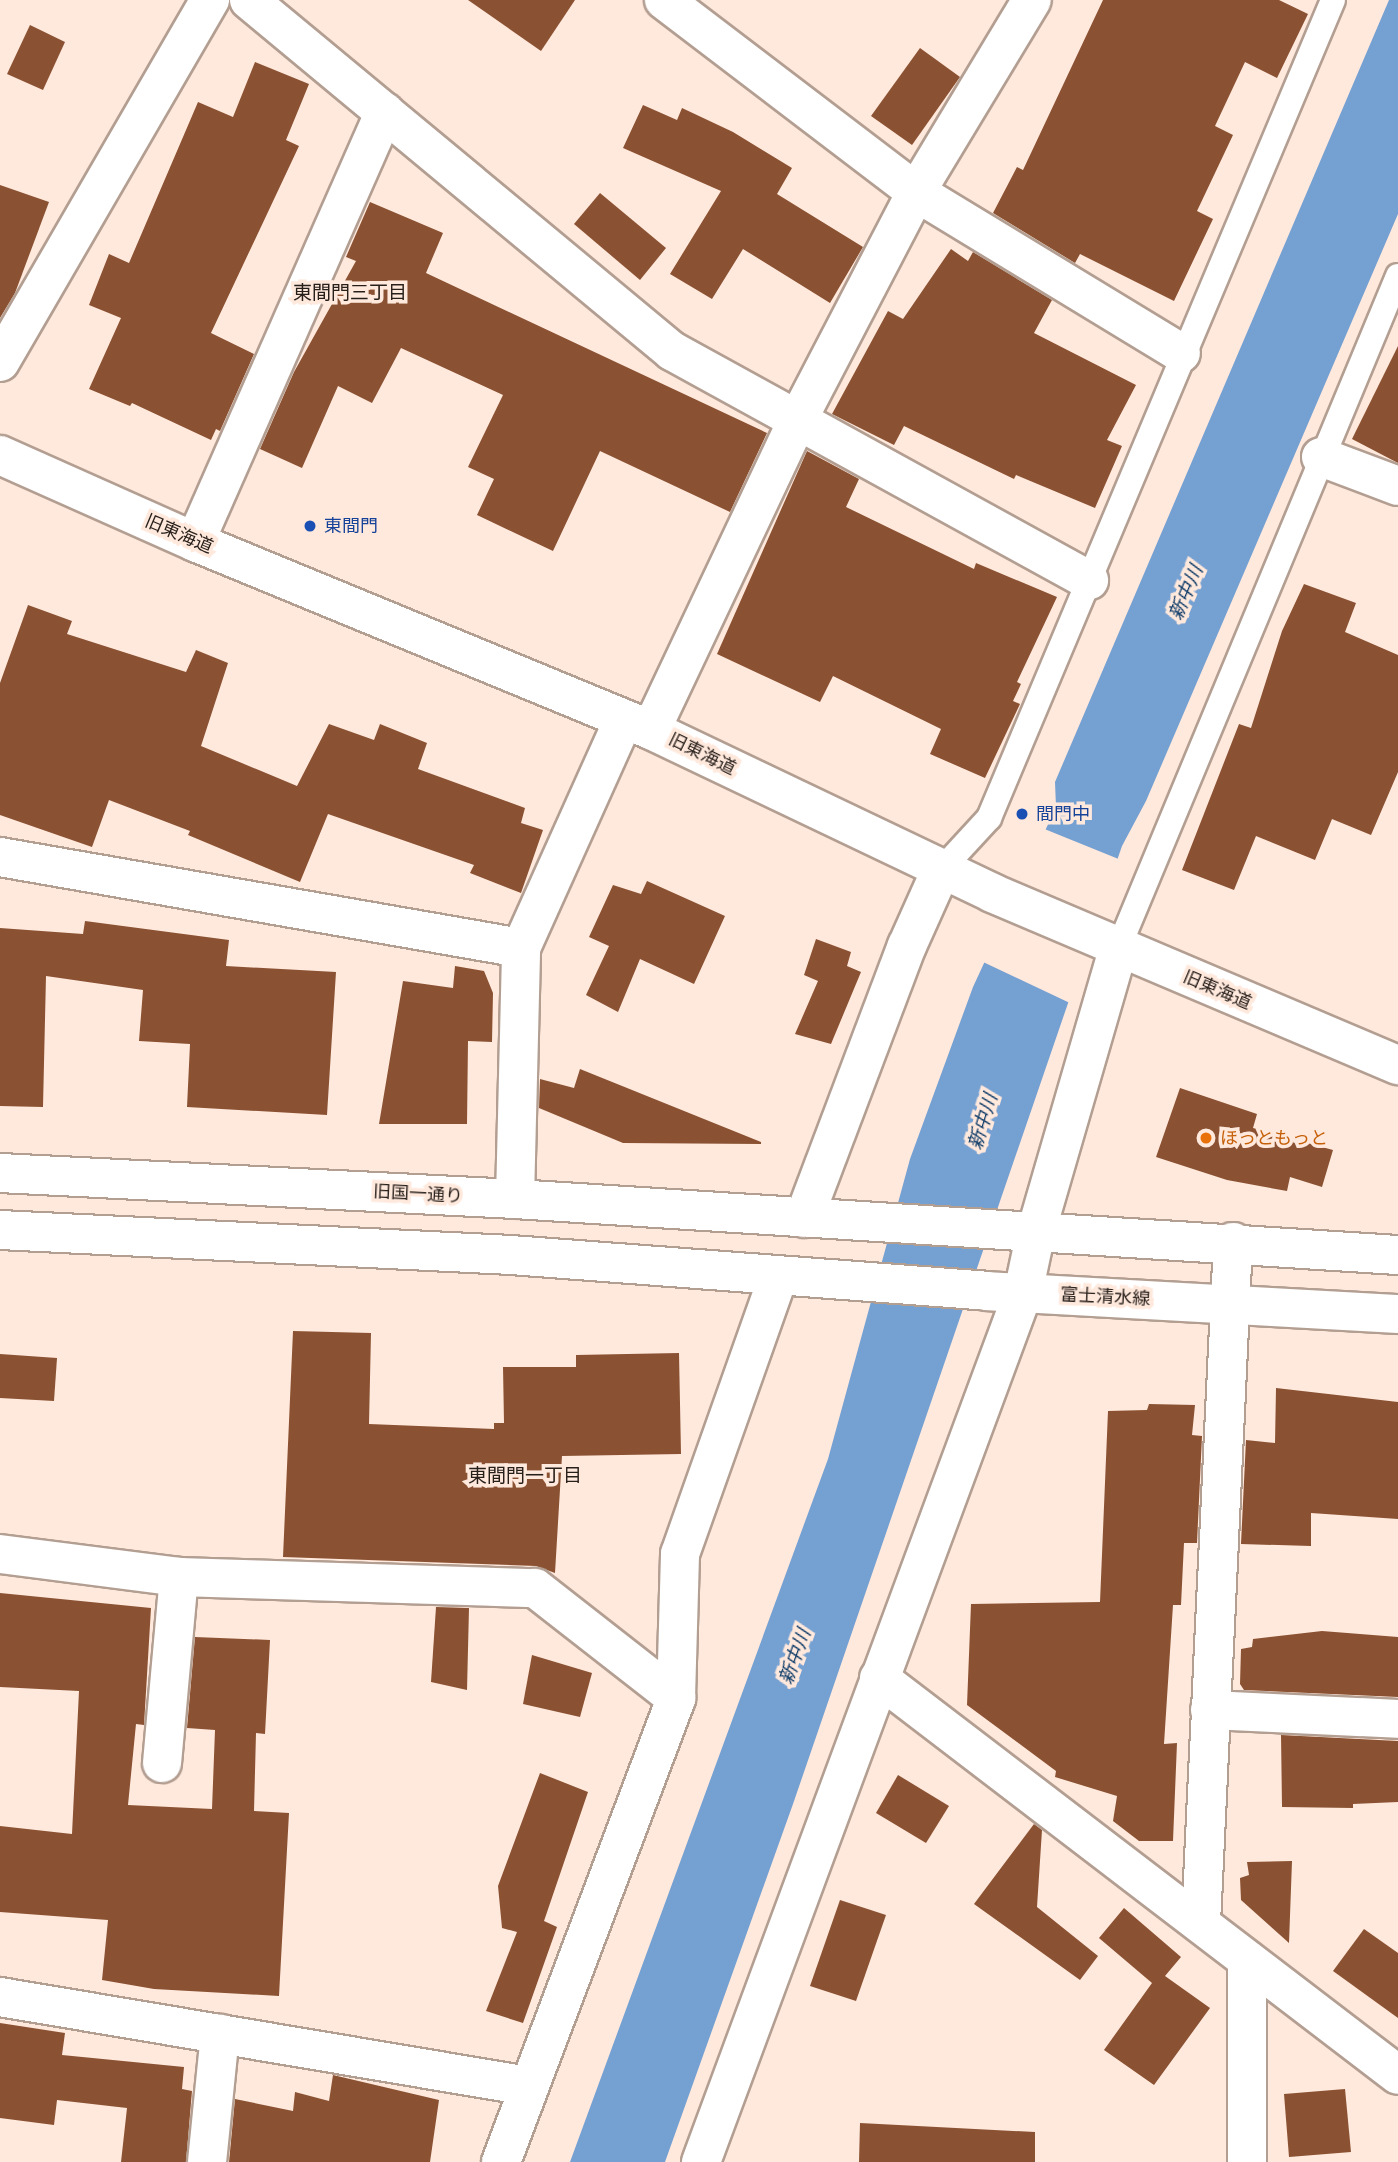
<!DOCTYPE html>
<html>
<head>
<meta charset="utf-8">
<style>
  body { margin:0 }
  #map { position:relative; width:1398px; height:2162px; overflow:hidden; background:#ffe8dc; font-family:Signika,"Noto Sans JP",sans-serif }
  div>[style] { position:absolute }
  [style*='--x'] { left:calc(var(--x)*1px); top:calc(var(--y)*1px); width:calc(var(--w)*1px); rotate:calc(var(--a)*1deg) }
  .water>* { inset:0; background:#75a0d2 }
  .pier>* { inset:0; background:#ffe8dc }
  .building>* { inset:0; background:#8a5232 }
  .roads { filter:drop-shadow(2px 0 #b39e92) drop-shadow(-2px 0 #b39e92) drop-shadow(0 2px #b39e92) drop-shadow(0 -2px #b39e92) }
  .service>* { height:24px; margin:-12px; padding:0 12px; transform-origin:12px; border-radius:12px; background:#fff }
  .minor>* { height:38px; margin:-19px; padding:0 19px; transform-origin:19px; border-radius:19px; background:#fff }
  .tertiary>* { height:38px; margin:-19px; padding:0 19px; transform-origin:19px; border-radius:19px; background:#fff }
  .secondary>* { height:38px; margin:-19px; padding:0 19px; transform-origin:19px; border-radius:19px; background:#fff }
  .dots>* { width:19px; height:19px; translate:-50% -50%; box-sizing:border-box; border:4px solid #ffe8dc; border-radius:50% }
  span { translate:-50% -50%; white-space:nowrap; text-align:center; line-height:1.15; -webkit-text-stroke:7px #ffe8dc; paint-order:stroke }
  .transit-label { font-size:18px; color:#164399 }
  .left { translate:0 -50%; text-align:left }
  .street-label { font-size:18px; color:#271f1a }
  .food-label { font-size:18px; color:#c56008 }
  .neighbourhood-label { font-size:19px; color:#271f1a }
  .water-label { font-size:19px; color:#083765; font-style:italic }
</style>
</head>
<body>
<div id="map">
  <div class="water">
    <div style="clip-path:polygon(1389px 0,1398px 0,1398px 214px,1146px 801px,1122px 846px,793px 1804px,665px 2162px,570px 2162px,828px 1459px,910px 1159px,973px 987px,1056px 807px,1055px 782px)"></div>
  </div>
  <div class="pier">
    <div style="clip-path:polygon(1042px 828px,1121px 860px,1072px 1004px,981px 961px)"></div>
  </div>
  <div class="building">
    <div style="clip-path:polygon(468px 0,575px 0,541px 51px)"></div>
    <div style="clip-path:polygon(1103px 0,1279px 0,1308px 14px,1277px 78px,1245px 62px,1215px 126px,1233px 135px,1197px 211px,1213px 219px,1174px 301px,1080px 254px,1075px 263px,993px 213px,1017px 167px,1023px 170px)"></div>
    <div style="clip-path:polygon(30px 25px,65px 42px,43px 90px,7px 74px)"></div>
    <div style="clip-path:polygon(920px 48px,960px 77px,912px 145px,871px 116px)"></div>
    <div style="clip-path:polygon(255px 62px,309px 84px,286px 140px,299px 146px,211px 333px,254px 354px,220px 431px,216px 429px,211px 440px,132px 403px,130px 406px,89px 389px,121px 318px,89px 305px,109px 254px,129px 263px,198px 102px,233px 117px)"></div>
    <div style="clip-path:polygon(643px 105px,677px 120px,682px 108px,733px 132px,792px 168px,777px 194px,863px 247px,830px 303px,743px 249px,712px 299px,670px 274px,721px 191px,623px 148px)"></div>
    <div style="clip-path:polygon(0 185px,49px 202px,15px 293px,0 318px)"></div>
    <div style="clip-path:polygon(600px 193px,666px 248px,640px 280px,574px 224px)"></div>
    <div style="clip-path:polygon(370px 202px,443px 233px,426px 273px,767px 433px,730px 512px,600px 451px,553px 551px,477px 515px,494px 479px,468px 467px,503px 395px,401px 348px,372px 403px,338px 386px,302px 468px,260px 449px,294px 372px,356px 261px,346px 257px)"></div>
    <div style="clip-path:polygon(951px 249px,968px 261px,973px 252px,1052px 300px,1034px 333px,1136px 385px,1107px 440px,1122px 446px,1095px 508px,1016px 475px,1014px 479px,904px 426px,894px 445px,832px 414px,888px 311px,903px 319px)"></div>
    <div style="clip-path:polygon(1398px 346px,1398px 463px,1352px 439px)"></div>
    <div style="clip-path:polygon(807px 451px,859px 479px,846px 507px,974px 569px,976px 563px,1057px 597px,1017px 682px,1021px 684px,1013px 701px,1020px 704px,985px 778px,930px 754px,941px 729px,833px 676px,820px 702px,717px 654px)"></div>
    <div style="clip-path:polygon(1304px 584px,1356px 603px,1345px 632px,1398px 655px,1398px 772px,1371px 835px,1332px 819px,1315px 860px,1256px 836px,1234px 890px,1182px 870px,1239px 724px,1251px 728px,1282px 631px)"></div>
    <div style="clip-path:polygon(28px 605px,72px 621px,67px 634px,186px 672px,196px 650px,228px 663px,201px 746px,297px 786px,329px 724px,374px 740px,380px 724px,427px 743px,418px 769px,525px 808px,521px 823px,543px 830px,521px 893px,470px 873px,474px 865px,328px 814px,300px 882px,188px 835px,190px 831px,109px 800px,92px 847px,0 815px,0 683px)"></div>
    <div style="clip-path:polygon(647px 881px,725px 916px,694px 984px,640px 959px,618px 1012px,586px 995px,609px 946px,589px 937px,613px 885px,641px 894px)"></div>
    <div style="clip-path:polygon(85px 921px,229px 940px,226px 966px,336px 972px,327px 1115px,187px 1107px,190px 1044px,139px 1041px,143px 990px,46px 976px,43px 1107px,0 1106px,0 928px,83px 934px)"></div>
    <div style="clip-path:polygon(816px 939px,851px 952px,847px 966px,861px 972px,831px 1044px,795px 1034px,818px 981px,804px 975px)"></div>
    <div style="clip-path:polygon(455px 966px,484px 971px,493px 993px,492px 1042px,468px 1041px,467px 1124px,379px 1124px,403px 981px,453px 988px)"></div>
    <div style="clip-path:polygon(580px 1069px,761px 1142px,761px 1144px,623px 1143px,539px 1108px,540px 1079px,574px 1088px)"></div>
    <div style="clip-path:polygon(1180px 1088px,1257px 1114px,1253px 1128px,1333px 1150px,1322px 1187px,1290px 1177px,1287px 1191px,1227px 1180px,1156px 1157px)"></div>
    <div style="clip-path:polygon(293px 1331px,371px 1333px,369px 1424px,494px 1429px,494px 1423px,504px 1423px,503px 1367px,576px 1367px,576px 1355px,679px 1353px,681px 1454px,562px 1456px,555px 1573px,536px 1566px,283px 1557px)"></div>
    <div style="clip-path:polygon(0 1354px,57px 1358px,54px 1401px,0 1398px)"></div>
    <div style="clip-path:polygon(1276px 1388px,1398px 1402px,1398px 1519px,1311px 1513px,1311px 1546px,1241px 1544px,1246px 1440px,1275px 1443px)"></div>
    <div style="clip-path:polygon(1149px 1404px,1195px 1405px,1192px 1435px,1202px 1436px,1197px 1543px,1184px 1543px,1181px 1605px,1173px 1605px,1164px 1744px,1177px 1743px,1173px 1841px,1139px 1841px,1113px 1821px,1117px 1796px,1055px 1777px,1056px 1771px,967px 1705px,971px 1604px,1100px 1602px,1108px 1411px,1147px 1410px)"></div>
    <div style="clip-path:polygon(0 1593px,151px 1608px,144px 1725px,136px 1724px,128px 1805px,212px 1809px,215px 1730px,187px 1728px,195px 1637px,270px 1640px,265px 1734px,256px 1733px,254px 1811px,289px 1813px,279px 1996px,154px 1989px,102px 1980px,108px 1920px,0 1912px,0 1826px,72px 1834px,79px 1691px,0 1687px)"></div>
    <div style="clip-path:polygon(436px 1607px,469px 1608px,467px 1690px,431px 1682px)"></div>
    <div style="clip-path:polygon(1322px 1631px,1398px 1637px,1398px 1697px,1244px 1690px,1240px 1684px,1241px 1649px,1252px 1647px,1253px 1639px)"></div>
    <div style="clip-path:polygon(532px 1655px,592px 1673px,580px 1717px,523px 1704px)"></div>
    <div style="clip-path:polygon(1281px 1735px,1398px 1741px,1398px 1802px,1353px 1804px,1353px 1808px,1282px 1807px)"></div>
    <div style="clip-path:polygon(540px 1773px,588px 1792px,544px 1921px,557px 1927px,523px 2023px,486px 2011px,517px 1932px,502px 1928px,498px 1886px)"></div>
    <div style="clip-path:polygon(898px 1775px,949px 1806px,926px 1843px,876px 1813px)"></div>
    <div style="clip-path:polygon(1034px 1824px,1042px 1830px,1037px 1907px,1098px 1956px,1080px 1980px,974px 1904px)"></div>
    <div style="clip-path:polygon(1292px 1861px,1289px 1943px,1241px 1900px,1240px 1878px,1249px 1875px,1247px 1862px)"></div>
    <div style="clip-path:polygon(840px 1900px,886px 1915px,856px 2001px,810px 1986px)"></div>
    <div style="clip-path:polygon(1124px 1908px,1181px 1957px,1165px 1976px,1210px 2008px,1154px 2085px,1104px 2050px,1152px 1983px,1099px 1938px)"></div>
    <div style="clip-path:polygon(1364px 1929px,1398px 1953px,1398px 2018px,1333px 1971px)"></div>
    <div style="clip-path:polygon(0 2023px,65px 2033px,62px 2055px,184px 2067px,182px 2089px,192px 2091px,186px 2162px,121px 2162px,127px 2108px,57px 2100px,54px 2125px,0 2118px)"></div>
    <div style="clip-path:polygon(333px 2075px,439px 2100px,430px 2162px,229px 2162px,235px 2099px,293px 2111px,295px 2092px,329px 2101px)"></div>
    <div style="clip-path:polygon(1345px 2089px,1351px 2152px,1289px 2157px,1284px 2094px)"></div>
    <div style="clip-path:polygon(860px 2123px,1035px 2132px,1035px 2162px,859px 2162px)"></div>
  </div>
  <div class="roads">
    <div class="service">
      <div style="--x:941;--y:870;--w:71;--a:-47.3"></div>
      <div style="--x:989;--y:818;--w:887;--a:-67.19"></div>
      <div style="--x:1118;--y:949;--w:729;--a:-67.41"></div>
    </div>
    <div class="minor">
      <div style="--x:249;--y:0;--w:550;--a:39.69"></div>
      <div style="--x:672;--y:351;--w:476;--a:28.8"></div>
      <div style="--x:664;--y:0;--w:317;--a:37.3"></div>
      <div style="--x:916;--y:192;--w:310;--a:31.3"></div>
      <div style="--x:0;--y:362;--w:419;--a:-59.9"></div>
      <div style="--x:1321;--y:457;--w:82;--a:20.6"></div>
      <div style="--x:195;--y:542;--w:470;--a:-66.2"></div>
      <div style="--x:651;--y:730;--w:342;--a:-64.7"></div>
      <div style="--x:797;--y:421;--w:258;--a:-62.5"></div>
      <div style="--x:916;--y:192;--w:224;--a:-58.9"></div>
      <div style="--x:0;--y:857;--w:529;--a:9.91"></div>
      <div style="--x:515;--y:1199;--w:251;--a:-88.6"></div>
      <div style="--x:521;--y:948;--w:251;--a:-65.8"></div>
      <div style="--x:804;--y:1218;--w:291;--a:-69.3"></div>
      <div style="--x:907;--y:946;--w:83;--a:-65.9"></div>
      <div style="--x:0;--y:1554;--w:180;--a:7.3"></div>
      <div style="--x:179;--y:1577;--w:356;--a:1.8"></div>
      <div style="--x:535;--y:1588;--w:179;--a:38"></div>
      <div style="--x:879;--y:1678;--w:653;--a:37.41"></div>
      <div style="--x:1210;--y:1710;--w:188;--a:2.7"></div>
      <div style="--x:162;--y:1763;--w:187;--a:-84.8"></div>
      <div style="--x:1201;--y:1923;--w:682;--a:-87.31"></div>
      <div style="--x:0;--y:1997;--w:535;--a:9.57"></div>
      <div style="--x:207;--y:2162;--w:129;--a:-84.2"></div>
      <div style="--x:501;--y:2162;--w:496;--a:-69.3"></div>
      <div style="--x:676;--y:1698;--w:144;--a:-88.4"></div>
      <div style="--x:680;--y:1554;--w:294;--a:-70.5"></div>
      <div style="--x:1247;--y:2162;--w:202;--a:-90"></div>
    </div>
    <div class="tertiary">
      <div style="--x:0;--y:455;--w:214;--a:24"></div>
      <div style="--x:195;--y:542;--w:493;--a:22.4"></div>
      <div style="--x:651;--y:730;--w:378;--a:25.5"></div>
      <div style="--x:992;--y:893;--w:441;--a:23"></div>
      <div style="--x:701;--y:2162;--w:927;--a:-69.67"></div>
      <div style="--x:1023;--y:1293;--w:62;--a:-78"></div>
      <div style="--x:1036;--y:1232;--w:295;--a:-73.8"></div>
    </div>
    <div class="secondary">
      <div style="--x:0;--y:1173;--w:516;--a:2.89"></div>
      <div style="--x:515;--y:1199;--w:885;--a:3.63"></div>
      <div style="--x:0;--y:1230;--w:512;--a:2.8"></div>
      <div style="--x:511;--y:1255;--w:476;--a:4.3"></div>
      <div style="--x:986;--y:1291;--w:413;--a:3.2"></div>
    </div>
  </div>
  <div class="dots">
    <div style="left:310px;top:526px;background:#1a4fb4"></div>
    <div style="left:1022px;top:814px;background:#1a4fb4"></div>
    <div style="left:1206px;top:1138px;background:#e8710a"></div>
  </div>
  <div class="transit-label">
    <span class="left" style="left:324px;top:526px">東間門</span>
    <span class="left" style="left:1036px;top:814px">間門中</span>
  </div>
  <div class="street-label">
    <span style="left:179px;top:534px;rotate:23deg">旧東海道</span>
    <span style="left:702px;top:754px;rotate:26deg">旧東海道</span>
    <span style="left:1217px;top:990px;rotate:23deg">旧東海道</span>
    <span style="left:418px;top:1194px;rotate:3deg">旧国一通り</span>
    <span style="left:1105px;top:1297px;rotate:3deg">富士清水線</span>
  </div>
  <div class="food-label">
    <span class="left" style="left:1220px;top:1138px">ほっともっと</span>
  </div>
  <div class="neighbourhood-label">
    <span style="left:350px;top:294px">東間門三丁目</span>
    <span style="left:525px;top:1477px">東間門一丁目</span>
  </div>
  <div class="water-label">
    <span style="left:1187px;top:593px;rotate:-67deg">新中川</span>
    <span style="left:984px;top:1122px;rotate:-73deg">新中川</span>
    <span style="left:796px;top:1657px;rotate:-70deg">新中川</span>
  </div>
</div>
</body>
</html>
